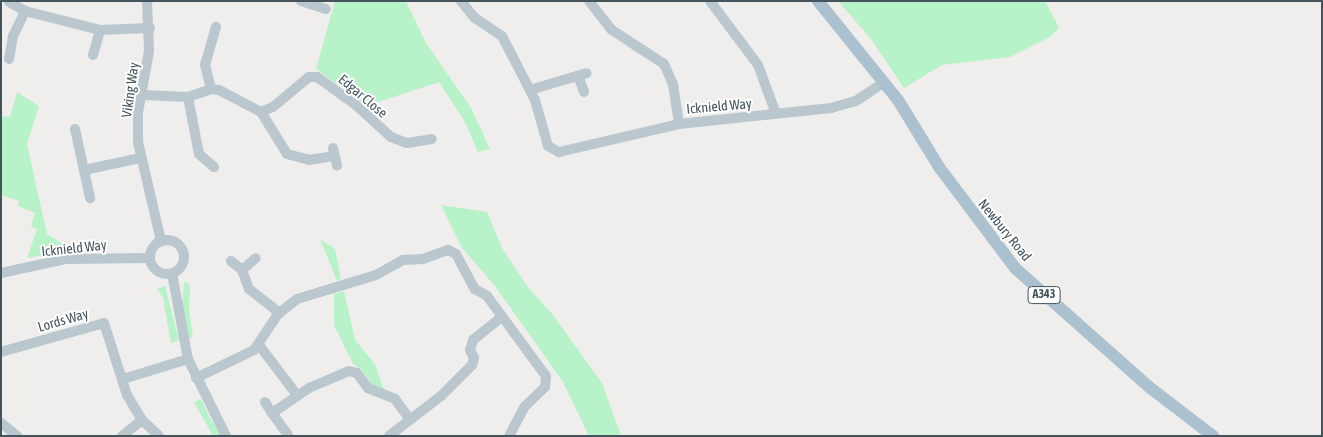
<!DOCTYPE html>
<html>
<head>
<meta charset="utf-8">
<style>
  body { margin:0 }
  #map { position:relative; width:1323px; height:437px; overflow:hidden; background:#f0eded; font-family:"Asap Condensed",sans-serif }
  div>[style] { position:absolute }
  [style*='--x'] { left:calc(var(--x)*1px); top:calc(var(--y)*1px); width:calc(var(--w)*1px); rotate:calc(var(--a)*1deg) }
  .green>* { inset:0; background:#b8f2c8 }
  .minor>* { height:10px; margin:-5px; padding:0 5px; transform-origin:5px; border-radius:5px; background:#bac7ce }
  .minor>.ring { margin:-5px; padding:0; box-sizing:content-box; background:none; border:10px solid #bac7ce; border-radius:50% }
  .major>* { height:12px; margin:-6px; padding:0 6px; transform-origin:6px; border-radius:6px; background:#abc1cf }
  span { translate:-50% -50%; white-space:nowrap; text-align:center; line-height:1.15; -webkit-text-stroke:4px #fff; paint-order:stroke }
  .shield-label span { padding:1px 4px; background:#fff; border:1px solid; border-radius:4px; -webkit-text-stroke-width:0 }
  .shield-label { font-size:12px; color:#44535c; font-weight:700 }
  .street-label { font-size:14px; color:#44535c }
  .frame { position:absolute; inset:0; border:2px solid #44535c; pointer-events:none }
</style>
</head>
<body>
<div id="map">
  <div class="green">
    <div style="clip-path:polygon(335px 1px,406px 1px,426px 43px,471px 108px,490px 149px,478px 152px,465px 122px,439px 82px,366px 106px,316px 69px)"></div>
    <div style="clip-path:polygon(838px 1px,1045px 1px,1059px 28px,1050px 37px,1010px 57px,942px 65px,904px 88px,871px 39px)"></div>
    <div style="clip-path:polygon(17px 92px,39px 106px,27px 144px,47px 234px,71px 249px,27px 258px,37px 229px,31px 226px,35px 213px,18px 206px,19px 201px,1px 195px,1px 116px,10px 117px)"></div>
    <div style="clip-path:polygon(441px 205px,487px 212px,502px 248px,527px 286px,553px 315px,602px 383px,621px 436px,589px 436px,563px 382px,495px 286px,462px 248px)"></div>
    <div style="clip-path:polygon(320px 239px,335px 249px,341px 279px,337px 281px)"></div>
    <div style="clip-path:polygon(184px 281px,190px 285px,189px 309px,193px 337px,187px 339px,182px 309px)"></div>
    <div style="clip-path:polygon(165px 286px,179px 340px,171px 343px,163px 298px,157px 289px)"></div>
    <div style="clip-path:polygon(344px 291px,355px 340px,375px 364px,384px 390px,374px 387px,361px 369px,353px 364px,334px 325px,334px 294px)"></div>
    <div style="clip-path:polygon(201px 399px,209px 416px,221px 436px,213px 436px,194px 402px)"></div>
  </div>
  <div class="minor">
    <div style="--x:147;--y:1;--w:50;--a:87.7"></div>
    <div style="--x:149;--y:51;--w:63;--a:100.1"></div>
    <div style="--x:138;--y:113;--w:29;--a:90"></div>
    <div style="--x:138;--y:142;--w:102;--a:76.9"></div>
    <div style="--x:301;--y:1;--w:26;--a:18"></div>
    <div style="--x:461;--y:1;--w:22;--a:51"></div>
    <div style="--x:475;--y:18;--w:32;--a:34"></div>
    <div style="--x:502;--y:36;--w:72;--a:62.7"></div>
    <div style="--x:535;--y:100;--w:48;--a:74.2"></div>
    <div style="--x:548;--y:146;--w:13;--a:29"></div>
    <div style="--x:559;--y:152;--w:123;--a:-13.1"></div>
    <div style="--x:679;--y:124;--w:153;--a:-6"></div>
    <div style="--x:831;--y:108;--w:26;--a:-16"></div>
    <div style="--x:856;--y:101;--w:34;--a:-34"></div>
    <div style="--x:589;--y:1;--w:37;--a:52"></div>
    <div style="--x:612;--y:30;--w:62;--a:33.2"></div>
    <div style="--x:664;--y:64;--w:22;--a:66"></div>
    <div style="--x:673;--y:84;--w:40;--a:81.5"></div>
    <div style="--x:710;--y:1;--w:80;--a:53.1"></div>
    <div style="--x:758;--y:65;--w:52;--a:69.8"></div>
    <div style="--x:9;--y:2;--w:18;--a:29"></div>
    <div style="--x:25;--y:11;--w:77;--a:14.2"></div>
    <div style="--x:100;--y:30;--w:50;--a:-2.3"></div>
    <div style="--x:93;--y:55;--w:26;--a:-74"></div>
    <div style="--x:9;--y:59;--w:23;--a:-80"></div>
    <div style="--x:13;--y:36;--w:28;--a:-64"></div>
    <div style="--x:578;--y:76;--w:17;--a:69"></div>
    <div style="--x:211;--y:89;--w:25;--a:-104"></div>
    <div style="--x:205;--y:65;--w:40;--a:-74"></div>
    <div style="--x:530;--y:90;--w:59;--a:-16.6"></div>
    <div style="--x:143;--y:95;--w:45;--a:2.5"></div>
    <div style="--x:188;--y:97;--w:24;--a:-19"></div>
    <div style="--x:211;--y:89;--w:8;--a:7"></div>
    <div style="--x:219;--y:90;--w:47;--a:27.6"></div>
    <div style="--x:261;--y:112;--w:13;--a:-23"></div>
    <div style="--x:273;--y:107;--w:47;--a:-39.8"></div>
    <div style="--x:309;--y:77;--w:8;--a:0"></div>
    <div style="--x:317;--y:77;--w:49;--a:35.9"></div>
    <div style="--x:357;--y:106;--w:46;--a:42.4"></div>
    <div style="--x:391;--y:137;--w:17;--a:21"></div>
    <div style="--x:407;--y:143;--w:25;--a:-9"></div>
    <div style="--x:188;--y:97;--w:58;--a:79.1"></div>
    <div style="--x:199;--y:154;--w:20;--a:41"></div>
    <div style="--x:261;--y:112;--w:49;--a:58.2"></div>
    <div style="--x:287;--y:154;--w:23;--a:15"></div>
    <div style="--x:309;--y:160;--w:26;--a:-9"></div>
    <div style="--x:75;--y:129;--w:71;--a:77.7"></div>
    <div style="--x:333;--y:148;--w:18;--a:77"></div>
    <div style="--x:84;--y:170;--w:57;--a:-12.1"></div>
    <div class="ring" style="left:150px;top:240px;width:24px;height:24px"></div>
    <div style="--x:231;--y:261;--w:14;--a:39"></div>
    <div style="--x:242;--y:270;--w:20;--a:70"></div>
    <div style="--x:249;--y:289;--w:39;--a:38"></div>
    <div style="--x:242;--y:270;--w:18;--a:-41"></div>
    <div style="--x:1;--y:273;--w:66;--a:-12.2"></div>
    <div style="--x:66;--y:259;--w:84;--a:-0.7"></div>
    <div style="--x:172;--y:273;--w:87;--a:79.5"></div>
    <div style="--x:188;--y:359;--w:86;--a:63.7"></div>
    <div style="--x:259;--y:345;--w:63;--a:52.8"></div>
    <div style="--x:1;--y:352;--w:107;--a:-15.7"></div>
    <div style="--x:104;--y:323;--w:76;--a:72.3"></div>
    <div style="--x:127;--y:395;--w:29;--a:59"></div>
    <div style="--x:142;--y:420;--w:26;--a:141"></div>
    <div style="--x:196;--y:378;--w:64;--a:-25.8"></div>
    <div style="--x:254;--y:350;--w:43;--a:-56.3"></div>
    <div style="--x:278;--y:314;--w:24;--a:-38"></div>
    <div style="--x:297;--y:299;--w:83;--a:-16.9"></div>
    <div style="--x:376;--y:275;--w:31;--a:-29"></div>
    <div style="--x:403;--y:260;--w:20;--a:-3"></div>
    <div style="--x:423;--y:259;--w:27;--a:-20"></div>
    <div style="--x:448;--y:250;--w:9;--a:27"></div>
    <div style="--x:456;--y:254;--w:40;--a:62"></div>
    <div style="--x:475;--y:289;--w:14;--a:30"></div>
    <div style="--x:487;--y:296;--w:99;--a:53.6"></div>
    <div style="--x:546;--y:376;--w:11;--a:95"></div>
    <div style="--x:545;--y:387;--w:28;--a:136"></div>
    <div style="--x:525;--y:406;--w:34;--a:118"></div>
    <div style="--x:123;--y:379;--w:68;--a:-17.1"></div>
    <div style="--x:265;--y:402;--w:13;--a:58"></div>
    <div style="--x:142;--y:420;--w:23;--a:43"></div>
    <div style="--x:1;--y:423;--w:21;--a:39"></div>
    <div style="--x:288;--y:435;--w:27;--a:-126"></div>
    <div style="--x:272;--y:413;--w:45;--a:-34"></div>
    <div style="--x:309;--y:388;--w:43;--a:-23"></div>
    <div style="--x:349;--y:371;--w:8;--a:14"></div>
    <div style="--x:357;--y:373;--w:19;--a:54"></div>
    <div style="--x:368;--y:388;--w:29;--a:22"></div>
    <div style="--x:395;--y:399;--w:24;--a:54"></div>
    <div style="--x:389;--y:436;--w:66;--a:-37.6"></div>
    <div style="--x:441;--y:396;--w:44;--a:-45"></div>
    <div style="--x:472;--y:365;--w:7;--a:-74"></div>
    <div style="--x:474;--y:358;--w:9;--a:-117"></div>
    <div style="--x:470;--y:350;--w:10;--a:-73"></div>
    <div style="--x:473;--y:340;--w:36;--a:-39"></div>
  </div>
  <div class="major">
    <div style="--x:818;--y:1;--w:127;--a:51.1"></div>
    <div style="--x:898;--y:100;--w:79;--a:58.5"></div>
    <div style="--x:939;--y:167;--w:126;--a:53"></div>
    <div style="--x:1015;--y:268;--w:179;--a:41.6"></div>
    <div style="--x:1149;--y:387;--w:81;--a:37.4"></div>
  </div>
  <div class="shield-label">
    <span style="left:1044px;top:295px">A343</span>
  </div>
  <div class="street-label">
    <span style="left:130px;top:90px;rotate:-82deg">Viking Way</span>
    <span style="left:363px;top:96px;rotate:40deg">Edgar Close</span>
    <span style="left:719px;top:106px;rotate:-5deg">Icknield Way</span>
    <span style="left:1005px;top:230px;rotate:51deg">Newbury Road</span>
    <span style="left:74px;top:248px;rotate:-6deg">Icknield Way</span>
    <span style="left:63px;top:320px;rotate:-16deg">Lords Way</span>
  </div>
  <div class="frame"></div>
</div>
</body>
</html>
